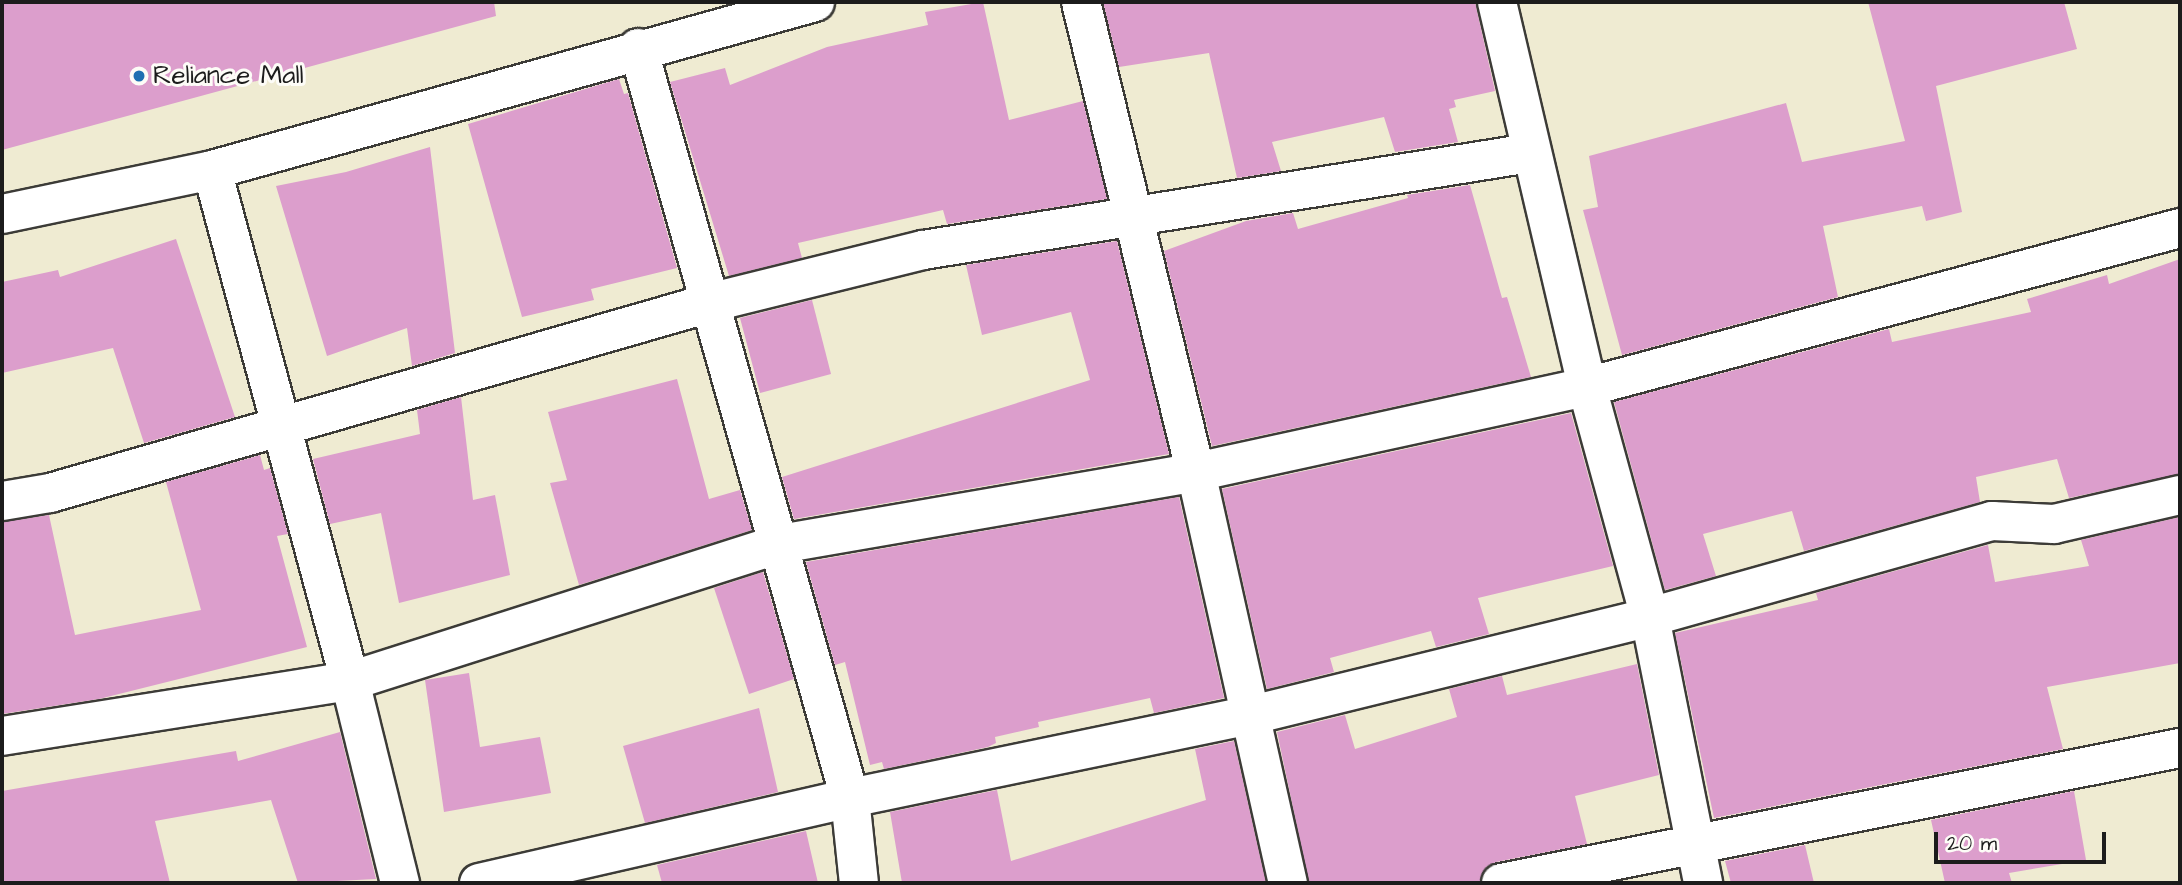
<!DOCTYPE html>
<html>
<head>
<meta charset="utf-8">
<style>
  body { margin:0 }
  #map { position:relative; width:2182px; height:885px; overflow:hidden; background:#efebd2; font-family:"Architects Daughter",sans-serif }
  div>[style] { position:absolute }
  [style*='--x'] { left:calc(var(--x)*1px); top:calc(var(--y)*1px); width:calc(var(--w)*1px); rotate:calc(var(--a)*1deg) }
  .building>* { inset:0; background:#dc9ecc }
  .roads { filter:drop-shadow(2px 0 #3c3b37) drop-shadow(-2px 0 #3c3b37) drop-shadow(0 2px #3c3b37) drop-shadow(0 -2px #3c3b37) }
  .street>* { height:38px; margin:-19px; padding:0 19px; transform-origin:19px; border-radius:19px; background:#fff }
  .dots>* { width:19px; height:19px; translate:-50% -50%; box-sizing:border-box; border:4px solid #fdfcf7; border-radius:50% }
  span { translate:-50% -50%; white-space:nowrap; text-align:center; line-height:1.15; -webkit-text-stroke:6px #fdfcf7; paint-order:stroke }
  .poi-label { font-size:26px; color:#1c1c1c }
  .left { translate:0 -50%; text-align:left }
  .frame { position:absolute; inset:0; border:4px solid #1c1c1c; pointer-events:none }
  .scale { position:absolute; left:1934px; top:832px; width:172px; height:32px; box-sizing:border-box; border:4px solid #1c1c1c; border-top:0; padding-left:9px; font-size:21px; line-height:24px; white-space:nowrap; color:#1c1c1c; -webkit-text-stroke:5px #fdfcf7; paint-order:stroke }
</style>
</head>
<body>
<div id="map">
  <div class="building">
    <div style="clip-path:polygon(2px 2px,494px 2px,496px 16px,2px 150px)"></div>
    <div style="clip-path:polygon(983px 2px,1009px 120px,1083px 101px,1107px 199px,947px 224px,943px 210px,798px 243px,802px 258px,729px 276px,670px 82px,725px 68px,730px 85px,827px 47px,928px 25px,925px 12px)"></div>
    <div style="clip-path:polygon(1103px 2px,1475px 2px,1495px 91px,1454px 100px,1456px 107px,1449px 109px,1458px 142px,1395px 152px,1384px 117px,1272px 142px,1281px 171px,1237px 178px,1209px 53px,1119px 67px)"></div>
    <div style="clip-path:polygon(1868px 2px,2064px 2px,2077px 49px,1936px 86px,1962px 212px,1926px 221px,1922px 206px,1823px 226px,1838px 297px,1622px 355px,1583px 210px,1598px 207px,1589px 156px,1786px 103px,1802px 162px,1905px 141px)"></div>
    <div style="clip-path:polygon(619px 79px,624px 94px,628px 93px,677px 268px,591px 289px,594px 300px,522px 317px,468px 124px)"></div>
    <div style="clip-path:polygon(430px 147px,455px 353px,412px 366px,407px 328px,327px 356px,276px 186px,346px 172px)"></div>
    <div style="clip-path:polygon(1470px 185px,1502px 298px,1507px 297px,1531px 377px,1212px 446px,1164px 251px,1246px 221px,1293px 213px,1298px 229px,1408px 198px,1407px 195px)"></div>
    <div style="clip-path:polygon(176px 239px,235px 417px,144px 443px,113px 348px,2px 373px,2px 282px,58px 270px,60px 277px)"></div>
    <div style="clip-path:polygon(1117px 241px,1169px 454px,794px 519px,782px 477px,1090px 380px,1071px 312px,982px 335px,966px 265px)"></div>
    <div style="clip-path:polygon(2180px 259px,2180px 474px,2069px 498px,2057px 459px,1976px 477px,1980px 502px,1804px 551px,1792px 511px,1703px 534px,1716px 576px,1665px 590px,1614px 402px,1889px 329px,1892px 342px,2031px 312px,2027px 299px,2107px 275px,2109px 284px)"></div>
    <div style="clip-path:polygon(812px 300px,831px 374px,760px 393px,740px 318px)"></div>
    <div style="clip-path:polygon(677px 379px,709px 499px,740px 490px,752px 530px,579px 585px,550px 483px,567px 480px,548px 412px)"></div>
    <div style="clip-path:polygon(461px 397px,473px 500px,495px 495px,510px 575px,399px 603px,381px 513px,330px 524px,313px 459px,420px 434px,417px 410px)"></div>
    <div style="clip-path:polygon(1571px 413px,1613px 566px,1478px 598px,1489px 634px,1436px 647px,1431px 631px,1330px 658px,1334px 672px,1267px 689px,1222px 489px)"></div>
    <div style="clip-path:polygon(260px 455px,264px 470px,270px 468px,288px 534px,277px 536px,307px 647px,99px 699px,2px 714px,2px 522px,49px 515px,75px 635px,201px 610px,166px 482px)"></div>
    <div style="clip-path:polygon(1179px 497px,1224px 698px,1154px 713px,1150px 698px,1038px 722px,1039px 727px,995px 737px,996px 743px,988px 747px,884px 769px,882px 762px,870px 765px,845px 662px,835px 665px,806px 562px)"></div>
    <div style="clip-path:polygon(2180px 517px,2180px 663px,2047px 687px,2063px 749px,1714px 818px,1675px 633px,1818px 600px,1816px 593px,1988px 545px,1995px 582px,2089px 566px,2081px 540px)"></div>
    <div style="clip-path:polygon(763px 572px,794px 679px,749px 694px,714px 588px)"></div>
    <div style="clip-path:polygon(1637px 664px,1659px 775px,1575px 796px,1587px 844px,1496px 862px,1486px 867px,1480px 883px,1309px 883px,1277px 732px,1345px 715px,1355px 749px,1457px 717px,1449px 689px,1502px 676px,1507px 695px)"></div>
    <div style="clip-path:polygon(469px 673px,480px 747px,540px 737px,551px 793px,444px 812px,425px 680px)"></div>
    <div style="clip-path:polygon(759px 708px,778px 792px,645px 823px,623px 746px)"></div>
    <div style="clip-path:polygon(340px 732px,376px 879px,298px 883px,271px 800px,155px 821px,170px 883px,2px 883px,2px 791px,236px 751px,238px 761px)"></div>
    <div style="clip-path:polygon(1234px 741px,1266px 883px,902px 883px,890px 812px,997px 790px,1011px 861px,1206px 800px,1195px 749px)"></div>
    <div style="clip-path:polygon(2074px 791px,2086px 860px,2009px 873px,2012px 883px,1945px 883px,1931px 820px)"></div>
    <div style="clip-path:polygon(806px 831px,818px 883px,662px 883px,657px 865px)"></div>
    <div style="clip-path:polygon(1805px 845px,1814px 883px,1731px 883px,1725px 861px)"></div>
  </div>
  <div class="roads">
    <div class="street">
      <div style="--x:1081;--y:2;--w:484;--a:76.3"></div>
      <div style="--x:1196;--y:472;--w:421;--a:77.4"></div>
      <div style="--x:1497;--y:2;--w:395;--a:76.8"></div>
      <div style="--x:1587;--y:387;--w:238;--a:74.7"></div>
      <div style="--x:1650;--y:617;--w:271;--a:78.7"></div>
      <div style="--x:638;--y:48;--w:779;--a:74.22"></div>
      <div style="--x:850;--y:798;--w:85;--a:84"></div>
      <div style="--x:212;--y:170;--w:529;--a:74.89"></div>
      <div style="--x:350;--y:681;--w:208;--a:76.1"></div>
      <div style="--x:2;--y:214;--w:215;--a:-11.8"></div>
      <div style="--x:212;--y:170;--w:626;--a:-15.57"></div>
      <div style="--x:2;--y:501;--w:49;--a:-9.5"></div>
      <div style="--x:50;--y:493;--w:690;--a:-16.07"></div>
      <div style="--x:713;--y:302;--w:216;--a:-13.9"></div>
      <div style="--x:923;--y:250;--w:615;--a:-9.08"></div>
      <div style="--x:2;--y:736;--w:352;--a:-9"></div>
      <div style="--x:350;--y:681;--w:451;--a:-17.7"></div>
      <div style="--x:780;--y:544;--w:422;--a:-9.8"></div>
      <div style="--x:1196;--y:472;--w:400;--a:-12.3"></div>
      <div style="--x:1587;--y:387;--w:614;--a:-15.01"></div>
      <div style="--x:479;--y:883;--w:381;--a:-12.9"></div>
      <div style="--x:850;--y:798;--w:410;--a:-11.7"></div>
      <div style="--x:1252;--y:715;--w:410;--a:-13.8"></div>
      <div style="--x:1650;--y:617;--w:355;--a:-15.7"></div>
      <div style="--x:1992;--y:521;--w:62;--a:2.8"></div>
      <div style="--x:2054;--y:524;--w:129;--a:-13"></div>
      <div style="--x:1501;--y:883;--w:692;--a:-11.25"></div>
    </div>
  </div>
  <div class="dots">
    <div style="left:139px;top:76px;background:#1f6fb2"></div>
  </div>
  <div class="poi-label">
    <span class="left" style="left:153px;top:76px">Reliance Mall</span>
  </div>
  <div class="frame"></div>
  <div class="scale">20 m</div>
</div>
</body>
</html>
